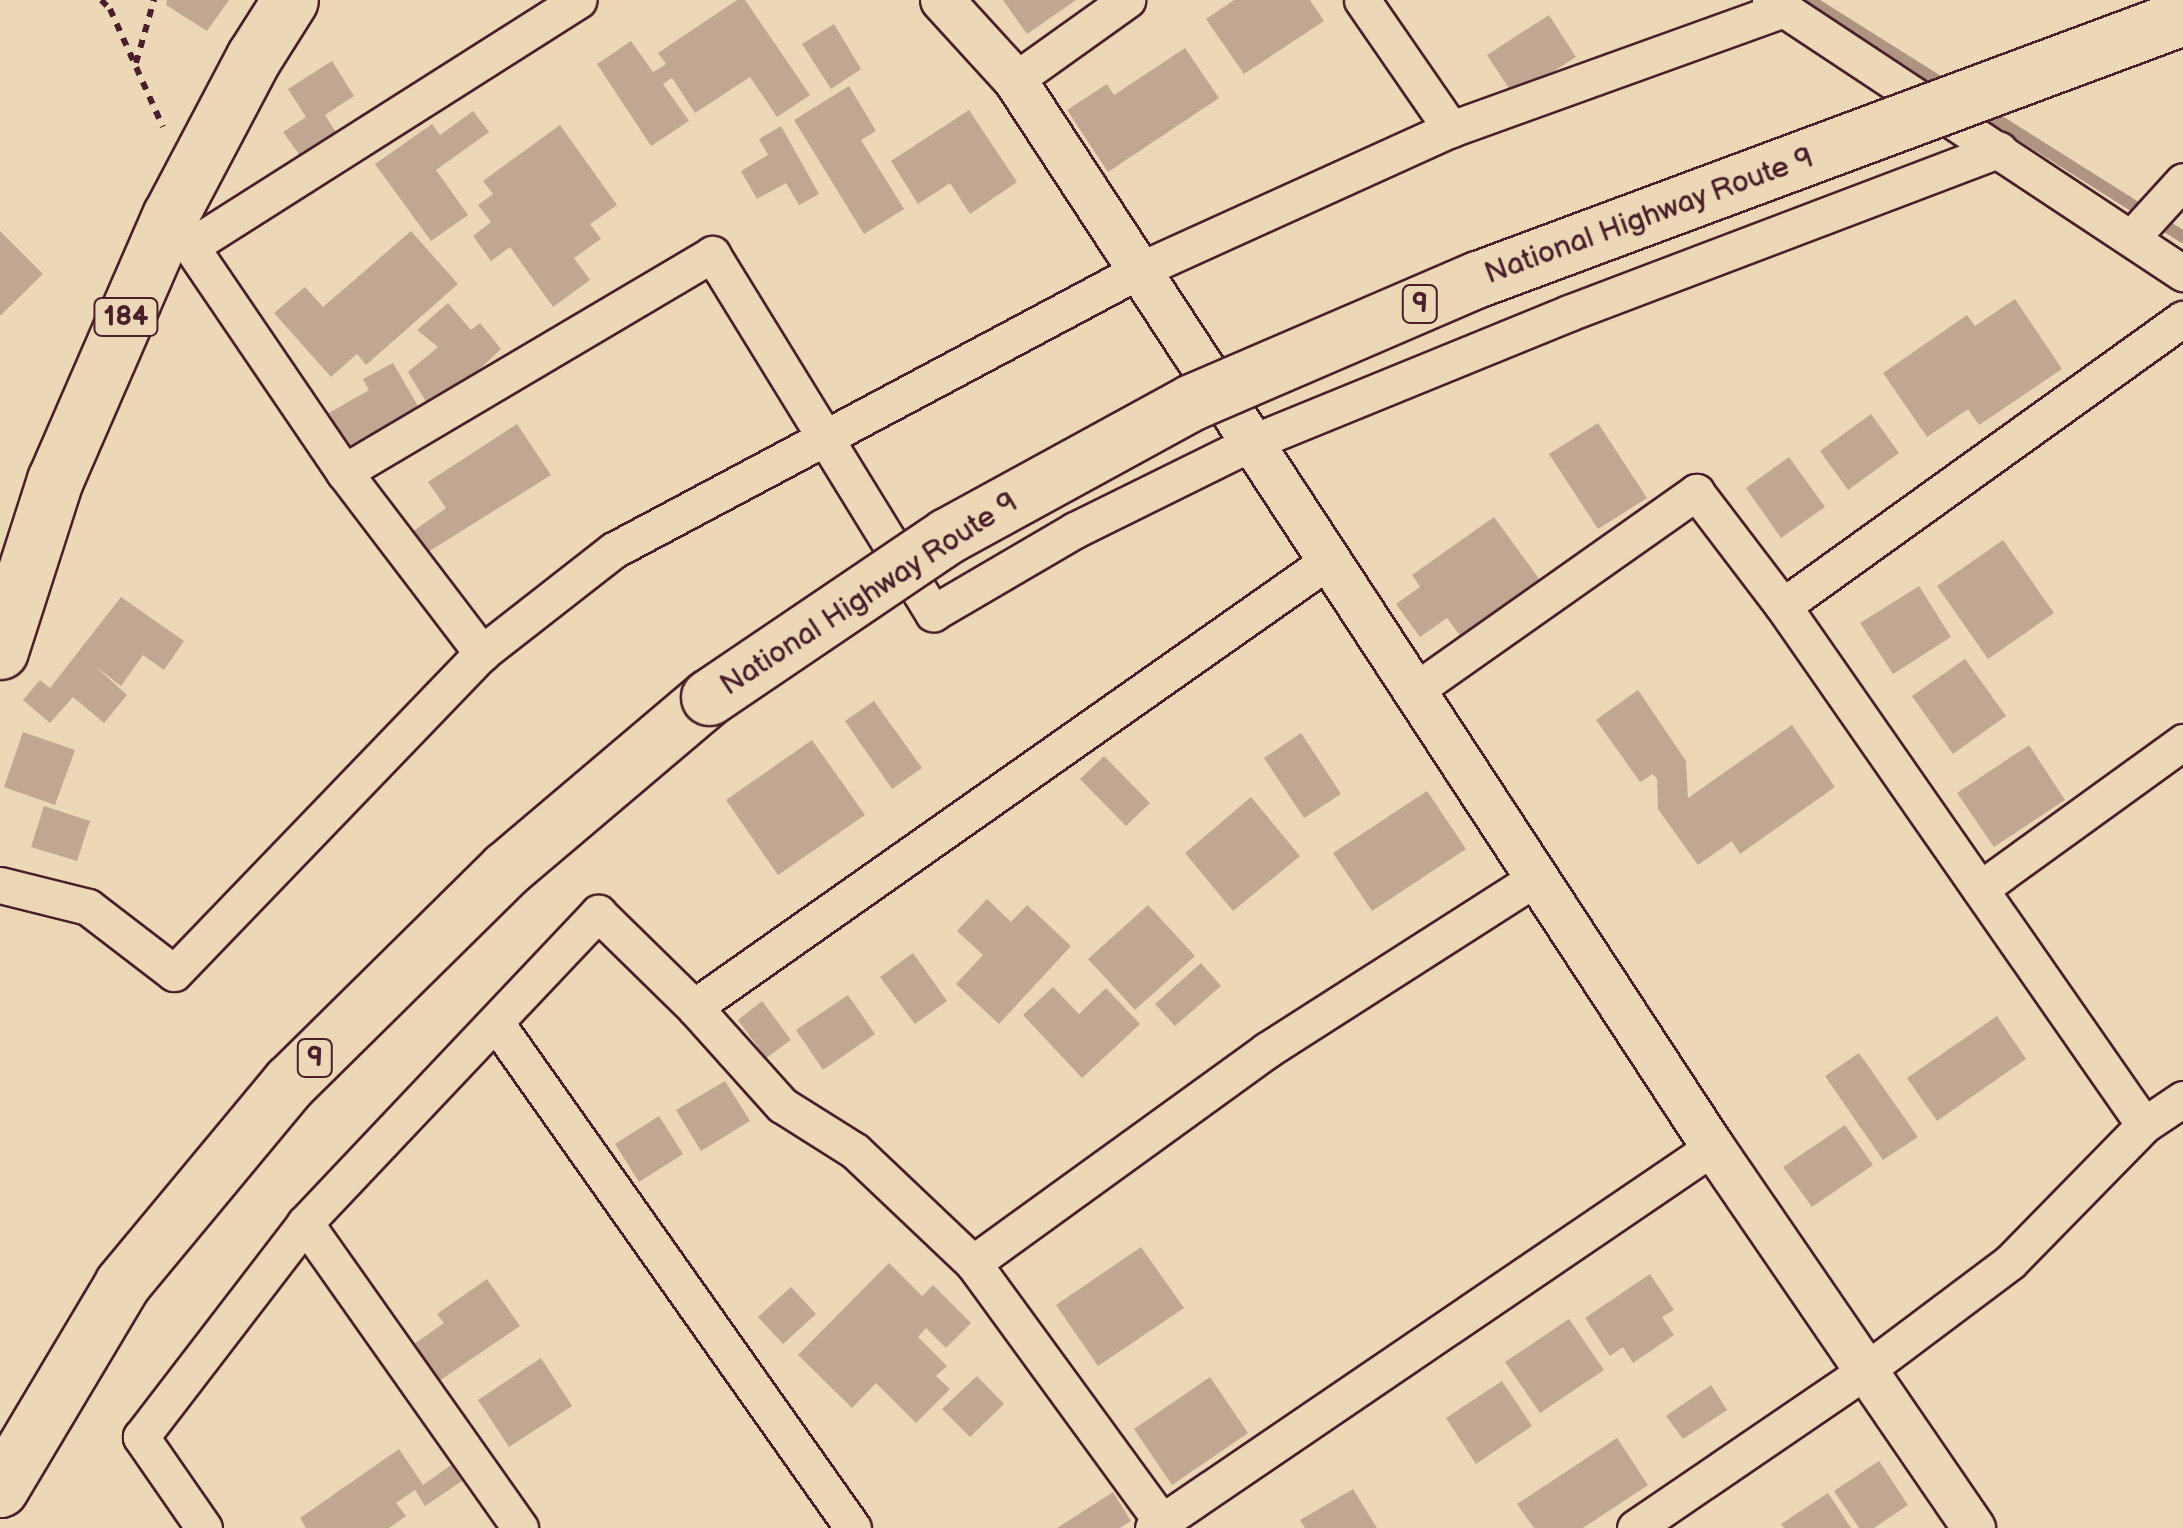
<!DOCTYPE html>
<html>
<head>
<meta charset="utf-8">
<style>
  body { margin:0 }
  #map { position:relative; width:2183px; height:1528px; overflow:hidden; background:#ecd8b6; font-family:"Balsamiq Sans",sans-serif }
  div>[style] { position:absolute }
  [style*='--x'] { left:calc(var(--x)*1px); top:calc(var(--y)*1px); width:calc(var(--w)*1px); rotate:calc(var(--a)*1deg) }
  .stream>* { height:12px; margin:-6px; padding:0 6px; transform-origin:6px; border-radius:6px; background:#b09482 }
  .building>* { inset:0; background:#c1a791 }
  .path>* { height:6px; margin-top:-3px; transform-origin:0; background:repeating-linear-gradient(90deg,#4a1f2b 0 8px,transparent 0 16px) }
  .roads { filter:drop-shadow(2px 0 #4a1f2b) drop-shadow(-2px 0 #4a1f2b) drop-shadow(0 2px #4a1f2b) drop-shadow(0 -2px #4a1f2b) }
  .minor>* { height:35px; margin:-17.5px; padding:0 17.5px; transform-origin:17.5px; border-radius:17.5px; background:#ecd8b6 }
  .tertiary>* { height:42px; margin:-21px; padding:0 21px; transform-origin:21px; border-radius:21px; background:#ecd8b6 }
  .trunk>* { height:55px; margin:-27.5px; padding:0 27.5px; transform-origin:27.5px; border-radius:27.5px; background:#ecd8b6 }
  .bridges { filter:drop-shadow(2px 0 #4a1f2b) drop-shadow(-2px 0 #4a1f2b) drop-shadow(0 2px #4a1f2b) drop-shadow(0 -2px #4a1f2b) }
  .trunk-bridge>* { height:55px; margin:-27.5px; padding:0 27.5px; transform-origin:27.5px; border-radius:27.5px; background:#ecd8b6 }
  span { translate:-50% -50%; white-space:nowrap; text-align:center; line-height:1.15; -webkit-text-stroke:10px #ecd8b6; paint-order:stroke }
  .shield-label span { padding:2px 8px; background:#ecd8b6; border:2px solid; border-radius:8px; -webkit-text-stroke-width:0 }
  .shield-label { font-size:28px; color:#4a1f2b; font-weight:700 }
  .street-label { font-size:30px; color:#4a1f2b }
</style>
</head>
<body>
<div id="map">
  <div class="stream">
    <div style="--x:1809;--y:0;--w:163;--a:32.2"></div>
    <div style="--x:1980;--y:109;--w:240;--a:32.2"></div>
  </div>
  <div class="building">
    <div style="clip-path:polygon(167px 0,229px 0,207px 31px,166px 5px)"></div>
    <div style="clip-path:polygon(737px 0,745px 0,810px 95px,777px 117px,750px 77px,695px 113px,672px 78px,663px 84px,689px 121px,651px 146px,597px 64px,631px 41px,653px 72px,666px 64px,658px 53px)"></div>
    <div style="clip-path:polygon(1003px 0,1076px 0,1027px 34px)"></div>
    <div style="clip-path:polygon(1234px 0,1310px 0,1324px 21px,1244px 74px,1206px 19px)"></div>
    <div style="clip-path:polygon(1549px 15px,1576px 57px,1514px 96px,1487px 55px)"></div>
    <div style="clip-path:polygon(834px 24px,861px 69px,831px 89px,802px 44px)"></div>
    <div style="clip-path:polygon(1185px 48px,1219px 98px,1108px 172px,1067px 110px,1107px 84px,1114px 95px)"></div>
    <div style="clip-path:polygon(332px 61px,354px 96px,325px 115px,337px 134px,301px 157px,283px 132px,306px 117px,288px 89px)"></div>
    <div style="clip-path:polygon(849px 86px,876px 131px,861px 140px,904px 209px,864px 234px,794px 120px)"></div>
    <div style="clip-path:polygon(969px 110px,1017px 182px,970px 214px,950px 183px,918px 204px,891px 161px)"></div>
    <div style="clip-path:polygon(473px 111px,489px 132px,436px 170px,468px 215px,431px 241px,375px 164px,432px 124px,440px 135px)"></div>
    <div style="clip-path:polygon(560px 125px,617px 205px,590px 224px,601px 239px,574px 258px,590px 280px,553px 307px,510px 247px,491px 261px,473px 236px,491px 222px,478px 205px,493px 194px,483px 181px)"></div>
    <div style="clip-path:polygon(781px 126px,819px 194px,799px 205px,786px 183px,757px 199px,741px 171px,768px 155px,759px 139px)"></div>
    <div style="clip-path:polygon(0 231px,43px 274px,0 316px)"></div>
    <div style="clip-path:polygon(411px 231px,458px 284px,366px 365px,357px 354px,331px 377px,274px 313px,305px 287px,323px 307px)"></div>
    <div style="clip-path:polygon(2015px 299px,2062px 369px,1979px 425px,1968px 409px,1927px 437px,1883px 373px,1967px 315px,1975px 326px)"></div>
    <div style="clip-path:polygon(448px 303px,471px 330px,480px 323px,501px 349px,468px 380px,428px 405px,408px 372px,438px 347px,417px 330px)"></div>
    <div style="clip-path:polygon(393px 363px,422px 413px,352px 453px,329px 413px,369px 390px,363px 379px)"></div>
    <div style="clip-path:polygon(1871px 414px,1899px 453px,1848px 490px,1820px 451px)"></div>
    <div style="clip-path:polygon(1598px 423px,1647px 498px,1598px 529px,1549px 454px)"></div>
    <div style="clip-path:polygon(517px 424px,551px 475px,428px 552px,412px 532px,446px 508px,428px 482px)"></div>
    <div style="clip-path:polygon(1789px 457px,1825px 507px,1781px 538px,1746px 488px)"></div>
    <div style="clip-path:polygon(1494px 517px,1540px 580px,1461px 637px,1447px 618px,1420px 637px,1396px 604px,1420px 587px,1412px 575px)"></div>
    <div style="clip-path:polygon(2003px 540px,2054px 613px,1988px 659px,1937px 586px)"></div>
    <div style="clip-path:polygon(1919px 586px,1951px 637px,1893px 674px,1860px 623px)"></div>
    <div style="clip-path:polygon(121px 597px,184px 641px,164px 670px,143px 655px,121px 686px,94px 665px,127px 695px,104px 723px,73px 697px,50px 723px,23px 700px,40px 680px,50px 688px)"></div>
    <div style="clip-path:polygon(1965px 659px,2006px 716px,1953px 754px,1912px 696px)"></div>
    <div style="clip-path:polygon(1638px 690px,1686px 761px,1688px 798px,1792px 725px,1835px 787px,1740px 854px,1732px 841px,1698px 865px,1658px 809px,1657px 779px,1653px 774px,1640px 782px,1596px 720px)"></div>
    <div style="clip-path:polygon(874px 701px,922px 768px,892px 789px,845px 721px)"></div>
    <div style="clip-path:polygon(23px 732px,75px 750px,55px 805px,4px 787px)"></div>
    <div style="clip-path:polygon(1301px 733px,1341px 794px,1304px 818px,1264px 758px)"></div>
    <div style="clip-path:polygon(812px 740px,865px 815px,778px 875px,726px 800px)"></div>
    <div style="clip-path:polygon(2029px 745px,2065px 800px,1994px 847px,1957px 793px)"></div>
    <div style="clip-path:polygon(1104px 756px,1150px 803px,1126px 826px,1080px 779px)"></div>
    <div style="clip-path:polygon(1427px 791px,1466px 849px,1372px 911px,1333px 853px)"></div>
    <div style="clip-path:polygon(1251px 797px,1300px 856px,1233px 911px,1185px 853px)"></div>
    <div style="clip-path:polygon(44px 806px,90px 821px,77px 861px,31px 847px)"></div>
    <div style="clip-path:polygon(987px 899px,1011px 922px,1027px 905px,1071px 946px,999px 1024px,956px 984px,983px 955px,957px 931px)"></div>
    <div style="clip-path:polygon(1148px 905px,1195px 956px,1135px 1010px,1088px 959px)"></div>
    <div style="clip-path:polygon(913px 953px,947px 1001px,915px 1024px,880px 977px)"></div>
    <div style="clip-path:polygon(1201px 963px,1221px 986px,1175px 1026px,1155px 1004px)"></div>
    <div style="clip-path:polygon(1053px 987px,1079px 1014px,1106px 988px,1140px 1024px,1082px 1078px,1023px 1015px)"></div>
    <div style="clip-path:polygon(848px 995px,875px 1034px,823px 1070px,796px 1030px)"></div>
    <div style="clip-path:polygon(762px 1001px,791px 1040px,766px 1058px,738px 1020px)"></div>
    <div style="clip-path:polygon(1997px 1016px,2026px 1059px,1937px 1121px,1907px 1078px)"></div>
    <div style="clip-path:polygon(1859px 1053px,1918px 1137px,1883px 1160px,1825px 1076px)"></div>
    <div style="clip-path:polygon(725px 1081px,750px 1121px,701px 1151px,676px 1110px)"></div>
    <div style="clip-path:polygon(659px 1116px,683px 1154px,639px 1182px,615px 1144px)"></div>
    <div style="clip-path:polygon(1845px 1125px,1873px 1165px,1812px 1207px,1783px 1167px)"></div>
    <div style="clip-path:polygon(1141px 1247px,1184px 1308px,1098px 1366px,1056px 1305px)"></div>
    <div style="clip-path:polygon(889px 1263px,922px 1296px,933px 1285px,971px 1323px,946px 1348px,926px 1328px,918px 1337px,947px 1366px,936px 1376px,950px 1389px,916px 1423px,876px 1383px,852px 1408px,798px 1355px)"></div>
    <div style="clip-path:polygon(1650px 1274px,1674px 1310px,1662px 1317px,1674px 1335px,1633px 1363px,1623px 1347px,1610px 1356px,1585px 1318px)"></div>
    <div style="clip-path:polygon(487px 1279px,520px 1326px,439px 1381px,414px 1344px,444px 1323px,437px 1314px)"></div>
    <div style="clip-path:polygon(791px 1287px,816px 1314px,783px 1344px,758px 1317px)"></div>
    <div style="clip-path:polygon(1569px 1319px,1604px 1370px,1540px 1413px,1505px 1362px)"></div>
    <div style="clip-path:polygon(541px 1358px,572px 1406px,509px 1447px,478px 1400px)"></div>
    <div style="clip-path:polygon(977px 1376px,1004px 1404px,970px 1437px,942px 1409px)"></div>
    <div style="clip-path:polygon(1210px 1377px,1248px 1433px,1172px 1485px,1134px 1429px)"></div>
    <div style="clip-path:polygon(1502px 1381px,1532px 1426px,1476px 1464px,1446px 1418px)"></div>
    <div style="clip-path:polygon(1711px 1385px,1727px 1410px,1683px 1439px,1666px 1416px)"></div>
    <div style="clip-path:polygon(1617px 1438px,1648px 1485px,1583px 1528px,1534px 1528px,1517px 1504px)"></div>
    <div style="clip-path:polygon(399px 1449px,423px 1485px,451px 1465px,462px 1481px,425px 1506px,415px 1490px,396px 1503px,406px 1516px,389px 1528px,306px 1528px,300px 1518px)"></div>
    <div style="clip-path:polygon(1879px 1461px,1908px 1505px,1874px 1528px,1859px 1528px,1834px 1491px)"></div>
    <div style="clip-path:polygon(1353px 1489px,1377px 1528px,1305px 1528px,1300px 1520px)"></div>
    <div style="clip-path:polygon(1113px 1492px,1131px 1521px,1120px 1528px,1057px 1528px)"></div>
    <div style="clip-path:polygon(1828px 1493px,1851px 1528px,1784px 1528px,1781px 1524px)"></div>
  </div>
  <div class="path">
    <div style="--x:101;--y:0;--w:13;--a:45"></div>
    <div style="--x:110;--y:9;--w:129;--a:65.8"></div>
    <div style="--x:136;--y:63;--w:66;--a:-74.1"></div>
  </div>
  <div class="roads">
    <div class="minor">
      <div style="--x:1362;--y:0;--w:157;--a:55.4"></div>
      <div style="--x:1770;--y:0;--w:495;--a:33.5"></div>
      <div style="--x:1015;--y:80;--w:138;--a:-35.5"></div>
      <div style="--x:170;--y:216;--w:310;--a:55.8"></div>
      <div style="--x:344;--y:472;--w:228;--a:52.7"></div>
      <div style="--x:2133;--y:236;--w:74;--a:-47.7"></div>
      <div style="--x:191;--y:246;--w:459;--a:-32.4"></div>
      <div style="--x:344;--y:472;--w:428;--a:-30.6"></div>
      <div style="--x:712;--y:254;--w:422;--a:58.4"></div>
      <div style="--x:933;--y:613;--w:164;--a:-30.3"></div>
      <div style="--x:1075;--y:530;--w:199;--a:-26.3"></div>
      <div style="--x:1253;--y:442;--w:341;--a:-22.2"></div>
      <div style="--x:1569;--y:313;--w:460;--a:-20.8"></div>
      <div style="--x:1783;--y:606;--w:492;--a:-35.7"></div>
      <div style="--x:1417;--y:689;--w:342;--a:-35.2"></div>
      <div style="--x:1696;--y:492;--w:143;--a:52.7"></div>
      <div style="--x:1783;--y:606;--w:632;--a:55.18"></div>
      <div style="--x:0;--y:885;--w:91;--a:14"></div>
      <div style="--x:88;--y:907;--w:108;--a:37.5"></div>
      <div style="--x:174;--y:973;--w:444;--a:-46.1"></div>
      <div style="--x:482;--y:653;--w:167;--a:-38"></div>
      <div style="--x:614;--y:550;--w:598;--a:-28.02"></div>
      <div style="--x:1142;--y:269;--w:339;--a:-24.4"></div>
      <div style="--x:1451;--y:129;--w:354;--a:-19.8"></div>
      <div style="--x:1980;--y:889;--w:251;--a:-35.9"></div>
      <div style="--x:694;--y:1007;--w:775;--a:-35.13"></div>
      <div style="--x:496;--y:1023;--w:618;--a:54.74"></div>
      <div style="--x:305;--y:1223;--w:373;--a:54.8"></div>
      <div style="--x:973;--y:1263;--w:363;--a:-35.9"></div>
      <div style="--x:1267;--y:1050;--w:321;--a:-32.6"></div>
      <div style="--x:204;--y:1528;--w:111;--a:-124.7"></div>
      <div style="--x:141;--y:1437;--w:270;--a:-52.5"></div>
      <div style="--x:305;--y:1223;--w:427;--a:-46.6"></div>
      <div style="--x:598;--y:913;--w:134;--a:44.4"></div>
      <div style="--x:694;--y:1007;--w:132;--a:48.1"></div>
      <div style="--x:782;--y:1105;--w:86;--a:32.2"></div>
      <div style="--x:855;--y:1151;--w:163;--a:43.5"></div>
      <div style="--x:973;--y:1263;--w:328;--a:53.9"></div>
      <div style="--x:1153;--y:1528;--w:677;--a:-34.23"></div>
      <div style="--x:1635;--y:1528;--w:278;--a:-34.3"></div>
      <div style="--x:1865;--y:1371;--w:181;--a:-36.9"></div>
      <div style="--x:2010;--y:1262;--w:192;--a:-45.6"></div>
      <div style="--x:2144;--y:1125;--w:47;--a:-33.7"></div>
    </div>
    <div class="tertiary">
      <div style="--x:942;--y:0;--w:108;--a:47.6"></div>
      <div style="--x:1015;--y:80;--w:1275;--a:56.81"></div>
      <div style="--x:1713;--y:1147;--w:462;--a:55.6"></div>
    </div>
    <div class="trunk">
      <div style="--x:0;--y:651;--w:180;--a:-72.2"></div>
      <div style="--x:55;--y:480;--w:288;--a:-66.5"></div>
      <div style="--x:170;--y:216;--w:180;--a:-62.2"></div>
      <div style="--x:254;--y:57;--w:67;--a:-57.7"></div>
      <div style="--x:0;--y:1489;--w:239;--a:-59.2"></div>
      <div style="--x:122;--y:1284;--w:263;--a:-50.3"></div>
      <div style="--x:290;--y:1082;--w:303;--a:-44.6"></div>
      <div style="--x:506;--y:869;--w:266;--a:-40.3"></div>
    </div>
  </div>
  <div class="bridges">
    <div class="trunk-bridge">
      <div style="--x:709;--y:697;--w:287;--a:-34.1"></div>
      <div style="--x:947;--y:536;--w:279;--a:-28.7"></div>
      <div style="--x:1192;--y:402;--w:311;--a:-23.3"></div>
      <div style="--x:1478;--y:279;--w:752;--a:-20.39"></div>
    </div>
  </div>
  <div class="shield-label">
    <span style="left:1420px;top:304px">9</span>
    <span style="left:126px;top:317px">184</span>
    <span style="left:315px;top:1058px">9</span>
  </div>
  <div class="street-label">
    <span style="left:1649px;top:216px;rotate:-20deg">National Highway Route 9</span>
    <span style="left:869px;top:594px;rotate:-33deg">National Highway Route 9</span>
  </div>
</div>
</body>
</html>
